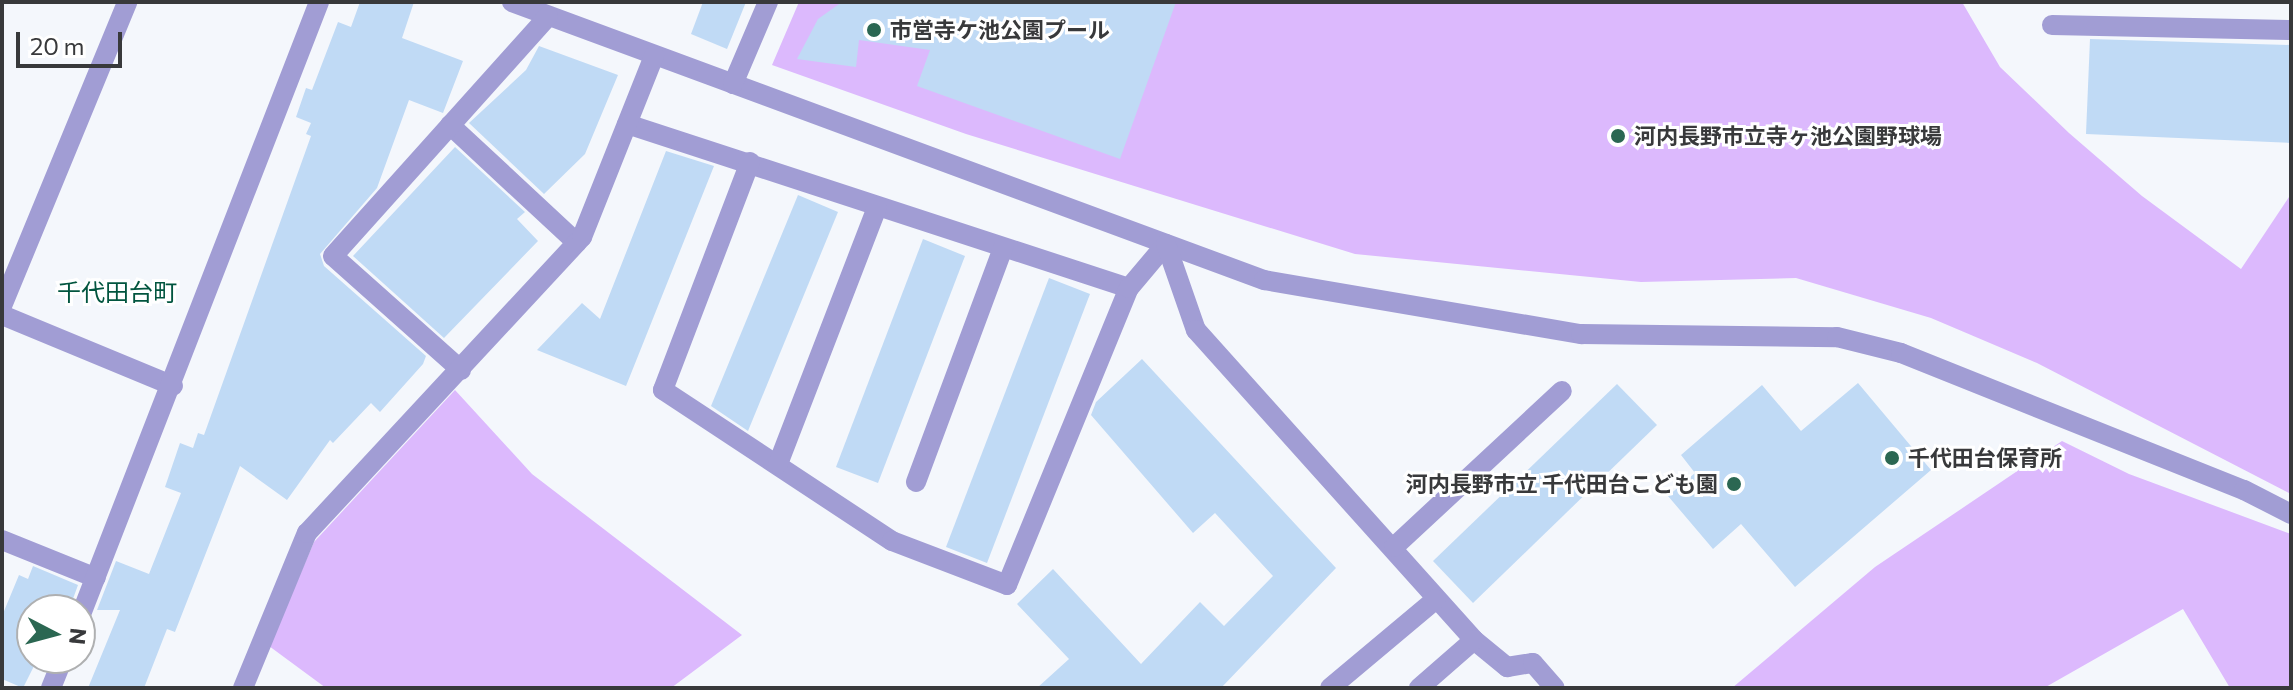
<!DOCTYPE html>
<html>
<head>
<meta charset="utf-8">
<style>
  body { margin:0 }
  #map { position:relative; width:2293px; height:690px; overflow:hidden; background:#f4f7fc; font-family:Commissioner,"Noto Sans JP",sans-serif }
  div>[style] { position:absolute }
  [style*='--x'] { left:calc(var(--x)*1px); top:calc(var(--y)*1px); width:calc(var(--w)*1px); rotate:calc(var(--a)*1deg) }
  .green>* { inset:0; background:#dcb9fd }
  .building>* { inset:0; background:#c0daf5 }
  .minor>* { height:20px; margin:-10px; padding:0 10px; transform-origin:10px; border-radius:10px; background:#a19dd4 }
  .dots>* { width:22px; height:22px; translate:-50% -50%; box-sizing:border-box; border:4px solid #fff; border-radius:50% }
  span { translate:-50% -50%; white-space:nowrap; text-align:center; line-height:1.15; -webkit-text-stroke:6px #fff; paint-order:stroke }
  .poi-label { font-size:22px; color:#38393b; font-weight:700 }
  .left { translate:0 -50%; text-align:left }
  .right { translate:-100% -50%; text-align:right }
  .neighbourhood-label { font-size:24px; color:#02553f }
  .frame { position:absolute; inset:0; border:4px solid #38393b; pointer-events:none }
  .north { position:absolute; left:16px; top:594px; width:80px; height:80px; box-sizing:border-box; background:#fff; border:2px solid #afb0b1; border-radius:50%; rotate:96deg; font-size:22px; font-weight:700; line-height:32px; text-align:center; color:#38393b }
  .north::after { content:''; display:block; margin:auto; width:28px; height:36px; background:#2b6752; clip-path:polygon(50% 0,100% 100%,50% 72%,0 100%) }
  .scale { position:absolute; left:16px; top:32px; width:106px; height:36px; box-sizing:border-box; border:4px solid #38393b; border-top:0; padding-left:10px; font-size:24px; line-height:28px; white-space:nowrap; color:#38393b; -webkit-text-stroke:6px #fff; paint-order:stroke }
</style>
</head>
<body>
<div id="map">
  <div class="green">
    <div style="clip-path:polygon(799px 2px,1962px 2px,2000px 67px,2069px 133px,2142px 196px,2241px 269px,2291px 194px,2291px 494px,2037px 363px,1931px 318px,1796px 278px,1641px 282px,1355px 254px,966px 134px,772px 65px)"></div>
    <div style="clip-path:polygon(455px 390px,532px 474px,742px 635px,671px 688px,326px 688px,269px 646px,314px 542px)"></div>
    <div style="clip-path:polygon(2062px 441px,2129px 474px,2291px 534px,2291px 688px,2230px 688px,2183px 609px,2044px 688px,1732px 688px,1875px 567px)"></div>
  </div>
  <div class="building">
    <div style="clip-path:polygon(360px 2px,414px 2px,402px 38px,463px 61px,443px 113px,409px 100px,377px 188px,320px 254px,324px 266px,426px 356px,423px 364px,380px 412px,371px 403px,333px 443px,330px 440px,287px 500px,240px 466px,175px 632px,167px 629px,144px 688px,88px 688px,120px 610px,97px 610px,116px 561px,149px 574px,181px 493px,165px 487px,180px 443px,193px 448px,198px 433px,204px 435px,311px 136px,306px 134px,311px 123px,296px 117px,306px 88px,312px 90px,338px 22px,351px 27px)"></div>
    <div style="clip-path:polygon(703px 2px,746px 2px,727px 49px,691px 34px)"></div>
    <div style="clip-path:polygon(842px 2px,1176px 2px,1120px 159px,917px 86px,930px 50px,859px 40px,856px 67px,797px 59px,818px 19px)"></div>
    <div style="clip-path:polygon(2090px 39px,2291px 45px,2291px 143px,2086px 134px)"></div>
    <div style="clip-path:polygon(539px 46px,618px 75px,585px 154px,544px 194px,469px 123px,526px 70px)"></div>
    <div style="clip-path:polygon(455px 147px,525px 212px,517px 219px,538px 241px,444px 338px,353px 256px)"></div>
    <div style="clip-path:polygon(666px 151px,714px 166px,626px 386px,537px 350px,582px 303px,600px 319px)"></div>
    <div style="clip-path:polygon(798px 195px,838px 212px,748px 431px,711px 406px)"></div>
    <div style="clip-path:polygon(923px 239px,965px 256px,878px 483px,836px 467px)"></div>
    <div style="clip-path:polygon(1049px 278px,1090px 294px,987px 563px,946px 547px)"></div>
    <div style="clip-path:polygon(1142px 359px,1336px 568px,1221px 688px,1037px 688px,1069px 659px,1017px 604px,1053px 569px,1141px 664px,1200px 602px,1224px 626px,1273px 576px,1215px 513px,1193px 533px,1091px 415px,1096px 402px)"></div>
    <div style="clip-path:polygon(1858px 383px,1931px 470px,1795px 587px,1741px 524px,1713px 549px,1668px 496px,1695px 473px,1681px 455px,1762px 385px,1801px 431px)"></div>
    <div style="clip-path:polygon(1617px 384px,1657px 425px,1473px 603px,1433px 561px)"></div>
    <div style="clip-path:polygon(33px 566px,78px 585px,69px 610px,32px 610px,32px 658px,38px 658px,23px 688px,2px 679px,2px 616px,19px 575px,28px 579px)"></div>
  </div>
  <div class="minor">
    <div style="--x:512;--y:2;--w:802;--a:20.29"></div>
    <div style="--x:1264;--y:280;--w:322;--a:9.7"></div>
    <div style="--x:1581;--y:334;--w:256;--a:0.7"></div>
    <div style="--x:1837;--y:337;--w:66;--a:14"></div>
    <div style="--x:1901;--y:353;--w:369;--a:21.8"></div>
    <div style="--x:2244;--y:490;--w:53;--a:27.1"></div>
    <div style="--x:2052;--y:25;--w:239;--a:1.2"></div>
    <div style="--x:733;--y:84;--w:89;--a:-66.9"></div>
    <div style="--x:627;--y:124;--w:528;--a:18.09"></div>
    <div style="--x:450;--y:125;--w:173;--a:42.9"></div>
    <div style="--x:750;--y:162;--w:244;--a:110.9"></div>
    <div style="--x:663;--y:390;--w:274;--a:33.4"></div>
    <div style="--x:892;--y:541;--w:123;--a:20.9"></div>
    <div style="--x:1007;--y:585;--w:321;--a:-67.7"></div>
    <div style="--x:1129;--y:288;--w:57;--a:-49.9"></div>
    <div style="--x:1166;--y:244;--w:91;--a:70.8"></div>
    <div style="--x:1196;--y:330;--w:416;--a:48.1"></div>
    <div style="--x:1474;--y:640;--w:43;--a:39.3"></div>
    <div style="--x:1507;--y:667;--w:26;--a:-9"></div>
    <div style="--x:1533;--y:663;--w:33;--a:49"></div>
    <div style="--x:2;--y:306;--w:329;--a:-67.6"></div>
    <div style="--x:2;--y:315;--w:185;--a:22.5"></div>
    <div style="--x:461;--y:370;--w:171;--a:-138.3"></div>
    <div style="--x:333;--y:256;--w:322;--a:-48.1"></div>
    <div style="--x:778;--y:464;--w:275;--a:-68.9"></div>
    <div style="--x:916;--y:482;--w:250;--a:-69.6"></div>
    <div style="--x:2;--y:540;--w:101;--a:22"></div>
    <div style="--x:1394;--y:547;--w:229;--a:-42.9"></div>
    <div style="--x:80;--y:617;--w:660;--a:-68.76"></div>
    <div style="--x:51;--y:688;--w:32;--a:-68"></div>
    <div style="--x:243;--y:688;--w:168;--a:-67.6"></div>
    <div style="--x:307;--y:533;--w:404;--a:-47.1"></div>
    <div style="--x:582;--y:237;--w:195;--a:-68.3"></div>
    <div style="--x:1330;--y:688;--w:138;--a:-40"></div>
    <div style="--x:1419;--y:688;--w:73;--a:-41.1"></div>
  </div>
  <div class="dots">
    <div style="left:874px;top:30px;background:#2b6752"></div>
    <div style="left:1618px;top:136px;background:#2b6752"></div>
    <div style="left:1892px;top:458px;background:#2b6752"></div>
    <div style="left:1734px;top:484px;background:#2b6752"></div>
  </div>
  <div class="poi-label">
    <span class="left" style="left:890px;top:30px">市営寺ケ池公園プール</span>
    <span class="left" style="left:1634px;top:136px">河内長野市立寺ヶ池公園野球場</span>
    <span class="left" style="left:1908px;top:458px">千代田台保育所</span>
    <span class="right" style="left:1718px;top:484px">河内長野市立 千代田台こども園</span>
  </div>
  <div class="neighbourhood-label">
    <span style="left:117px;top:292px">千代田台町</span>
  </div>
  <div class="frame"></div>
  <div class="north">N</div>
  <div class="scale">20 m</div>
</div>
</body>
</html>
